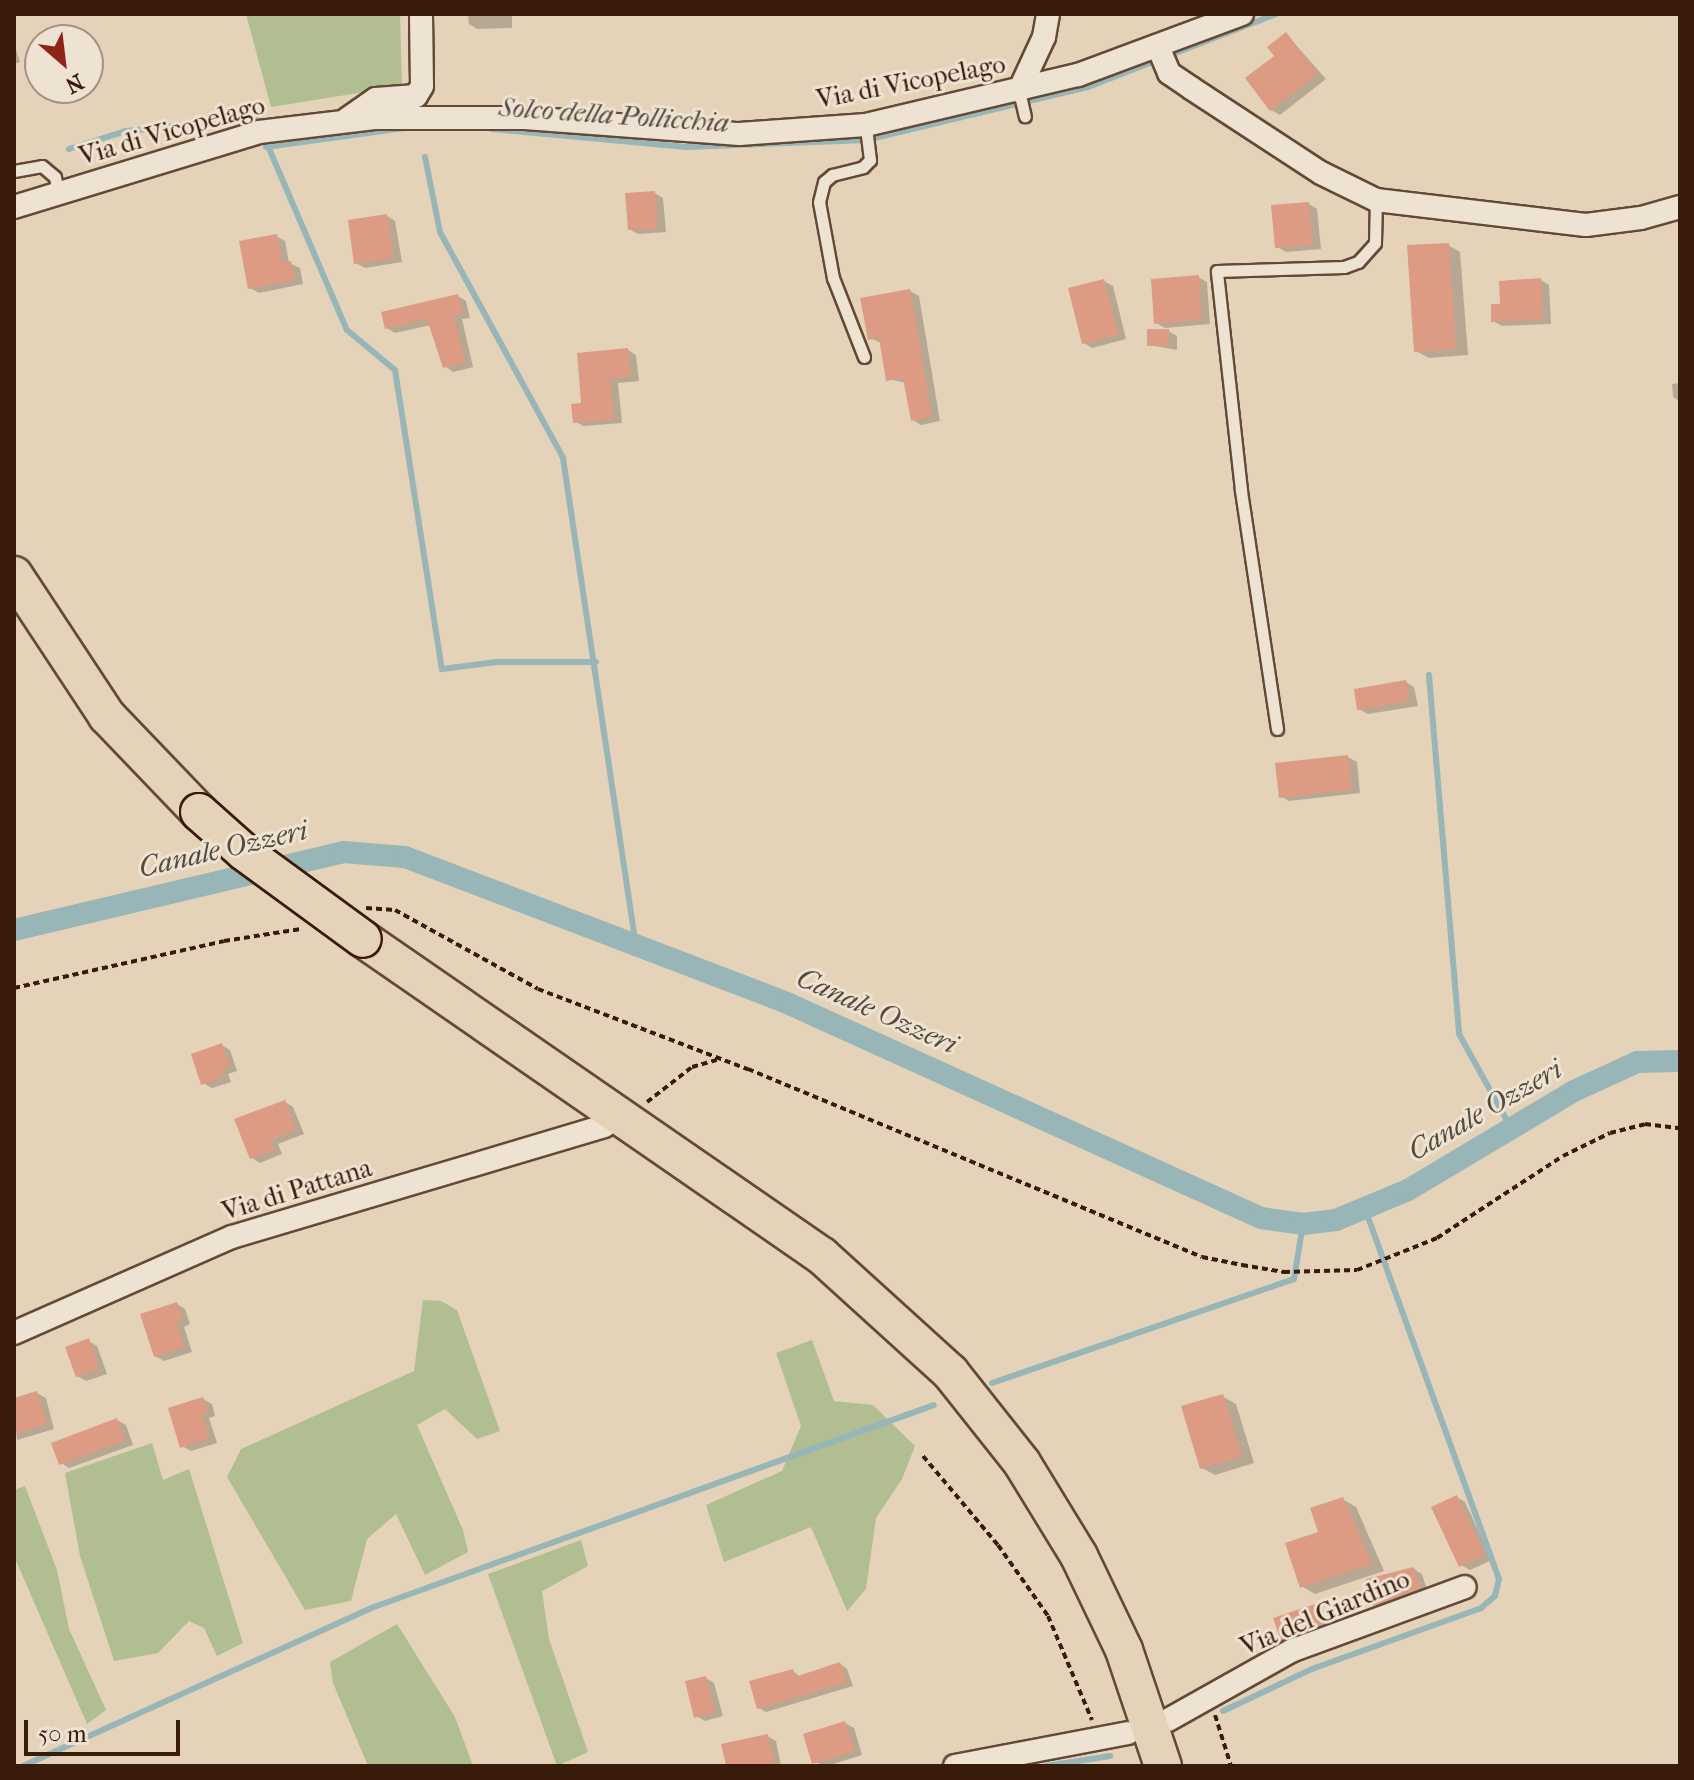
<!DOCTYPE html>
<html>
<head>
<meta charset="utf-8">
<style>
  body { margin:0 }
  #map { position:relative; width:1694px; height:1780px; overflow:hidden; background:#e5d3b9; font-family:"IM FELL French Canon",serif }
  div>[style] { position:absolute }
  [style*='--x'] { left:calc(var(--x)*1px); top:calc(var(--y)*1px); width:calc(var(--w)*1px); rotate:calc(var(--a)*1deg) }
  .green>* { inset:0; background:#b0be92 }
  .shadow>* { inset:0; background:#0003 }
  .stream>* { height:6px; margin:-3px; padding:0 3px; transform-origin:3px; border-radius:3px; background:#98b6b7 }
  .canal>* { height:22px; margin:-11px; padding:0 11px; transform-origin:11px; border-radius:11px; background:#98b6b7 }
  .building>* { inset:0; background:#dc9b82 }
  .path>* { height:4px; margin-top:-2px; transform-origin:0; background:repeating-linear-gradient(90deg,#391b0b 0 6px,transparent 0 10px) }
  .roads { filter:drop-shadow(2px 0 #644936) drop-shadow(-2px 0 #644936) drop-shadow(0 2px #644936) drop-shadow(0 -2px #644936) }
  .lane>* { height:11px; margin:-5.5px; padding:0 5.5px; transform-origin:5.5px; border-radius:5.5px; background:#eee2d2 }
  .street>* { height:22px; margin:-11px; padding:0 11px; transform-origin:11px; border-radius:11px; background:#eee2d2 }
  .primary>* { height:36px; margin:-18px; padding:0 18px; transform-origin:18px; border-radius:18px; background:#e5d3b9 }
  .bridges { filter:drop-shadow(2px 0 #391b0b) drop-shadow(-2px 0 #391b0b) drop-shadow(0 2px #391b0b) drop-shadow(0 -2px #391b0b) }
  .primary-bridge>* { height:36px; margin:-18px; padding:0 18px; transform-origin:18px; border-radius:18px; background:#e5d3b9 }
  span { translate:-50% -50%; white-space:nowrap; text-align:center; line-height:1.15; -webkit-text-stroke:6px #eee2d2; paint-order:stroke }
  .street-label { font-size:26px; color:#391b0b }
  .water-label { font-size:28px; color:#564a3f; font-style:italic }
  .frame { position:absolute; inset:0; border:16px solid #391b0b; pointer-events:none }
  .north { position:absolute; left:24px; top:24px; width:80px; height:80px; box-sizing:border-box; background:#eee2d2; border:2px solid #a69282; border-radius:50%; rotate:152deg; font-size:22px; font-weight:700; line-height:32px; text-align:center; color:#391b0b }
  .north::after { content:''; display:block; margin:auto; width:28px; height:36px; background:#8f2418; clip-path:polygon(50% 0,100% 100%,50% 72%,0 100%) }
  .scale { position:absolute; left:24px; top:1720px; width:156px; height:36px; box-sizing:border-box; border:4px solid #391b0b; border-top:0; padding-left:10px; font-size:24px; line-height:28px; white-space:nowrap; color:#391b0b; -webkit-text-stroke:6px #eee2d2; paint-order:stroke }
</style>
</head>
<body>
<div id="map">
  <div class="green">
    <div style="clip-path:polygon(246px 14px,400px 14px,402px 86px,271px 107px)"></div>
    <div style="clip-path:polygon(423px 1300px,441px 1301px,457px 1310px,500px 1431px,477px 1439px,445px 1409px,417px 1425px,463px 1530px,468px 1552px,425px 1575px,396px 1514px,367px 1539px,351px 1601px,305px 1610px,227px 1477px,241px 1449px,414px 1371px)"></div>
    <div style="clip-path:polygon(812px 1340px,834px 1401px,873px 1405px,915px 1446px,902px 1479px,876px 1518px,866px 1589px,847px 1611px,811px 1527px,724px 1562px,706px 1505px,782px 1471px,801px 1426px,776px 1353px)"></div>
    <div style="clip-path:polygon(152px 1443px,163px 1480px,189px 1469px,243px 1643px,217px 1656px,204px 1628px,189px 1621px,158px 1653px,114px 1661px,80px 1556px,65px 1473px)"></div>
    <div style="clip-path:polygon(25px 1486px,57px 1570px,69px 1629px,106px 1710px,87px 1724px,14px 1556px,14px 1490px)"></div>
    <div style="clip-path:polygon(581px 1540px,588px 1566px,542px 1591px,549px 1639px,588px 1752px,557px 1766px,488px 1574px)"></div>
    <div style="clip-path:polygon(397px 1624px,455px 1717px,473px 1766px,368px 1766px,333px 1683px,330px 1662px)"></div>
  </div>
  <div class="shadow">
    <div style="clip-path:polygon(468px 14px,512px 14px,512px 28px,477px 29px,469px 24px)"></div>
    <div style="clip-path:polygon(1286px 34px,1326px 79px,1280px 115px,1271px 110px,1276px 56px)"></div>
    <div style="clip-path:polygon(14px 44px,20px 62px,14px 64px)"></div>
    <div style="clip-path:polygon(655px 193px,663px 198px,666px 232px,638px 234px,629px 229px)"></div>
    <div style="clip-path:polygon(1309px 204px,1317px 209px,1321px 249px,1286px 252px,1277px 247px)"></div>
    <div style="clip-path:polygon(387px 216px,395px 221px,402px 262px,365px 268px,356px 263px)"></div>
    <div style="clip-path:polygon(276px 236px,285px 241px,289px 263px,300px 268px,303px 284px,259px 293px,250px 288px)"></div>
    <div style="clip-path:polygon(1448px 245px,1460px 252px,1468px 355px,1429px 358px,1416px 351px)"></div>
    <div style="clip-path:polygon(1198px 277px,1207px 282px,1210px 324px,1165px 328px,1156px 323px)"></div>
    <div style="clip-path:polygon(1541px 280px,1549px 285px,1551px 324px,1502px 326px,1493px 321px,1502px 306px)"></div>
    <div style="clip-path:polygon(1104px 281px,1113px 286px,1126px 339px,1092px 348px,1084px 343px)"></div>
    <div style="clip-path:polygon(910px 291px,919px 296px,940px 421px,921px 425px,913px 420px,906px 383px,888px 379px,882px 343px,869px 338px)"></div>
    <div style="clip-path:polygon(458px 296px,466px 301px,470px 318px,462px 319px,473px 367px,453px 372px,445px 366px,431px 325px,395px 333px,387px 328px)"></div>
    <div style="clip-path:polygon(1168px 331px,1177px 336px,1177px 350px,1149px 345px)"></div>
    <div style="clip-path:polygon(628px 350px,636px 355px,639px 381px,618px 383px,622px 423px,583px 426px,575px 421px)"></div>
    <div style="clip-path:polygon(1680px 383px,1680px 401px,1679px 401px,1673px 397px,1672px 384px)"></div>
    <div style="clip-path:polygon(1406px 682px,1414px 687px,1418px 706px,1368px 714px,1359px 709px)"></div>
    <div style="clip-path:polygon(1348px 757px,1357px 762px,1360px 793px,1289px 801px,1280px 796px)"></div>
    <div style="clip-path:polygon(222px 1045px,230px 1050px,237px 1071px,228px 1074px,231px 1082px,212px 1088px,203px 1083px)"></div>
    <div style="clip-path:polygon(285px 1102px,293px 1107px,304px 1134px,278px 1144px,282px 1154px,260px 1163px,252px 1158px)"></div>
    <div style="clip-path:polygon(177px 1304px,185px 1309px,190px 1324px,184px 1327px,192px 1352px,164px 1361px,155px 1356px)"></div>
    <div style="clip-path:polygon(88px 1341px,97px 1346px,107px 1374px,86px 1381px,77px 1376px)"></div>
    <div style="clip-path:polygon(37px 1393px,46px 1398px,54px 1429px,17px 1440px,14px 1400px)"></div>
    <div style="clip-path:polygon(1222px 1396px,1236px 1404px,1254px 1463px,1215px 1475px,1202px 1468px)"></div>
    <div style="clip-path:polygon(203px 1399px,212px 1404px,215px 1416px,209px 1418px,217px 1443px,191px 1451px,182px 1446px)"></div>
    <div style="clip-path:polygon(117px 1420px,126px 1425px,133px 1445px,69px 1468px,61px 1463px)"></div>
    <div style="clip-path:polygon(1456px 1497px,1465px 1502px,1492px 1560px,1470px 1570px,1461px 1565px)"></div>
    <div style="clip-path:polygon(1342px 1499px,1356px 1507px,1384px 1571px,1315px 1594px,1301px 1586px,1320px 1534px)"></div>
    <div style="clip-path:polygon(1414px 1569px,1422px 1574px,1428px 1593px,1384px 1609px,1375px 1604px)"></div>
    <div style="clip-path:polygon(1315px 1606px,1324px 1611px,1329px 1629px,1291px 1644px,1282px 1639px)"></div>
    <div style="clip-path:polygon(840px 1664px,847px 1669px,853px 1686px,766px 1712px,759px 1708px,793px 1671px,800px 1677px)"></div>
    <div style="clip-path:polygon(706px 1678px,714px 1683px,723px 1716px,705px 1721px,696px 1716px)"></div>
    <div style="clip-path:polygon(845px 1723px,854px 1728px,862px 1755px,827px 1766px,814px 1762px)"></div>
    <div style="clip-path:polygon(767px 1736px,776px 1741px,781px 1766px,728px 1766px)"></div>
  </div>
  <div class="stream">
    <div style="--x:492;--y:129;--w:195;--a:5.3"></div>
    <div style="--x:686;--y:147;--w:180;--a:-2.2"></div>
    <div style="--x:866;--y:140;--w:228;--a:-13.4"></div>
    <div style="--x:1088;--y:87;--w:202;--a:-21.2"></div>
    <div style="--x:268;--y:146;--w:200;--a:66.8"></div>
    <div style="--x:347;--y:330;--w:62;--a:39.8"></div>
    <div style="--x:395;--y:370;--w:303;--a:81.1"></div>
    <div style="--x:442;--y:669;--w:55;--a:-7.3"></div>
    <div style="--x:497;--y:662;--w:99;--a:0"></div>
    <div style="--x:266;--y:147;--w:140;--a:-7.8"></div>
    <div style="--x:69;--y:149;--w:60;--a:-17.5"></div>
    <div style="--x:126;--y:131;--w:131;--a:-5.7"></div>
    <div style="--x:425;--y:157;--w:76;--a:78.7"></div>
    <div style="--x:440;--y:232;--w:257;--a:61.4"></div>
    <div style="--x:563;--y:458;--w:492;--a:81.5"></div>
    <div style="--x:1429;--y:675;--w:360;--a:85.2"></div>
    <div style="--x:1459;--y:1034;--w:107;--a:61"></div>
    <div style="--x:992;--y:1383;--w:319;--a:-19"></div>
    <div style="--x:1294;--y:1279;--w:56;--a:-80.7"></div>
    <div style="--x:1223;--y:1711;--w:98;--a:-25.3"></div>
    <div style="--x:1312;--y:1669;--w:180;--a:-19.8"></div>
    <div style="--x:1481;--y:1608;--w:18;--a:-41"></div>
    <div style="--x:1495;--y:1596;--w:17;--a:-77"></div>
    <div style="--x:1499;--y:1579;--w:394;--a:-109.9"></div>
    <div style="--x:23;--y:1766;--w:385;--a:-24.4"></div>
    <div style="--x:374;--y:1607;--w:595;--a:-19.84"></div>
    <div style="--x:1046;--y:1766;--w:65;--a:-8.9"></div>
  </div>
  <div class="canal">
    <div style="--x:14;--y:930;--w:338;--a:-13.3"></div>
    <div style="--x:343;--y:852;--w:62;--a:4.6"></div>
    <div style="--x:405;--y:857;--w:409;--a:20.9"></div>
    <div style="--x:787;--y:1003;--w:520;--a:24.4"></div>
    <div style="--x:1261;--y:1218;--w:42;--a:8.1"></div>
    <div style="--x:1303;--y:1224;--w:33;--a:-7"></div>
    <div style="--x:1336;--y:1220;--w:78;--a:-22.6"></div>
    <div style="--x:1408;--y:1190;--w:193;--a:-30.8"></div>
    <div style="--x:1574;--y:1091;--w:69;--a:-24.7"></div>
    <div style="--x:1637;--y:1062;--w:43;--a:-1.3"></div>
  </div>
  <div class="building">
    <div style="clip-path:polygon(1286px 32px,1318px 74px,1270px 111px,1245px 78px,1274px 56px,1267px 47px)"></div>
    <div style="clip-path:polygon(655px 191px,658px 229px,628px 230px,625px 193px)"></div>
    <div style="clip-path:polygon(1309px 202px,1313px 245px,1275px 248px,1271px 205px)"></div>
    <div style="clip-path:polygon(387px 214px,394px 258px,354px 264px,348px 220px)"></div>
    <div style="clip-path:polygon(277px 234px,282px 262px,291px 261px,295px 280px,248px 289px,239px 241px)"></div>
    <div style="clip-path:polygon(1449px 243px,1456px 349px,1414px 352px,1407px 245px)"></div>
    <div style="clip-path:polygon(1199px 275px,1202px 320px,1154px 324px,1151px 279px)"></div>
    <div style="clip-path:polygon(1541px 278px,1543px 320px,1491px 322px,1491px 304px,1500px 304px,1499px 281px)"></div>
    <div style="clip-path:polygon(1104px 279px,1118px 335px,1082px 344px,1068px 288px)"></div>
    <div style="clip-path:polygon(910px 289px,932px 417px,911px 421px,903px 378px,886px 381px,879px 338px,868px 340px,860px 298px)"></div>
    <div style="clip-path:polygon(458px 294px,463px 314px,454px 315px,465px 363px,443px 368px,427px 319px,385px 329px,381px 312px)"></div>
    <div style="clip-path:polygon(1147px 329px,1169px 329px,1169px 346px,1147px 346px)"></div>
    <div style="clip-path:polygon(628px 348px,631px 377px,610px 379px,614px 419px,573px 423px,571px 404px,581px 403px,577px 353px)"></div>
    <div style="clip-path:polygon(1406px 680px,1410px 701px,1357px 710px,1354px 689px)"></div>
    <div style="clip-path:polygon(1348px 755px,1352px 789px,1279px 798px,1275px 763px)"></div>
    <div style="clip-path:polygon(222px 1043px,230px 1067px,221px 1070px,223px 1077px,201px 1085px,191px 1054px)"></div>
    <div style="clip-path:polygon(285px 1100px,296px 1130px,271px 1140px,275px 1150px,250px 1159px,234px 1119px)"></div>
    <div style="clip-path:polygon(177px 1302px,183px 1320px,176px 1322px,184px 1347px,154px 1357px,140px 1314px)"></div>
    <div style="clip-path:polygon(89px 1338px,99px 1369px,76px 1377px,65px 1347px)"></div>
    <div style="clip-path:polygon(37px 1391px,47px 1424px,14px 1434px,14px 1398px)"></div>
    <div style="clip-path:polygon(1223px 1394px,1242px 1456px,1200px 1469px,1181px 1406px)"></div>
    <div style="clip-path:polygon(203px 1397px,208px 1412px,202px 1414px,209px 1438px,180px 1448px,168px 1408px)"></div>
    <div style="clip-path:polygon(117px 1418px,125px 1440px,59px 1465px,51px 1443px)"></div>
    <div style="clip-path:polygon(1457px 1495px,1485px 1555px,1459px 1567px,1431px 1507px)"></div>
    <div style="clip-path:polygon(1343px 1497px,1372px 1564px,1300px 1588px,1285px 1543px,1318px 1532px,1310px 1508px)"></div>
    <div style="clip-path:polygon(1414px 1567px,1420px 1589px,1373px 1606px,1366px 1579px)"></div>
    <div style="clip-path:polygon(1315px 1604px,1322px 1625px,1281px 1641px,1273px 1618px)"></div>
    <div style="clip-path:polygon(840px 1662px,847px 1682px,757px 1709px,749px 1681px,793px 1669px,795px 1677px)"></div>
    <div style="clip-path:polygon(706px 1676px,715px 1712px,694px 1718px,685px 1681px)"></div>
    <div style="clip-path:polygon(845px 1721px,855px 1751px,812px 1764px,803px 1734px)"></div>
    <div style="clip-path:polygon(768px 1734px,775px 1766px,726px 1766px,721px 1744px)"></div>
  </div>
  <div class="path">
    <div style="--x:366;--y:908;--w:29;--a:4"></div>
    <div style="--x:395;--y:910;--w:163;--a:28.9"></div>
    <div style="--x:538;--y:989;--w:225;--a:20.9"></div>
    <div style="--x:748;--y:1069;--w:491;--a:22.5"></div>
    <div style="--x:1202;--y:1257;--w:41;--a:11.3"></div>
    <div style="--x:1242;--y:1265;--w:43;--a:9.5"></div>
    <div style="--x:1284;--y:1272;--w:73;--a:-1.6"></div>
    <div style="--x:1357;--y:1270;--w:86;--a:-21.8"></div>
    <div style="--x:1437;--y:1238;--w:150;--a:-33.1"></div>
    <div style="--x:1563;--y:1156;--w:52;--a:-26.1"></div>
    <div style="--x:1610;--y:1133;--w:36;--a:-14"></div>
    <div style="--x:1645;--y:1124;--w:35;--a:7"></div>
    <div style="--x:14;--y:988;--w:215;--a:-12.6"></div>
    <div style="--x:224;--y:941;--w:78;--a:-8.9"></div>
    <div style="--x:647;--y:1102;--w:57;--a:-37.9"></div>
    <div style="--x:692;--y:1067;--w:26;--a:-16"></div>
    <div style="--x:923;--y:1456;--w:116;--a:49.9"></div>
    <div style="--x:998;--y:1545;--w:87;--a:54.8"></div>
    <div style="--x:1048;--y:1616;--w:113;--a:67.1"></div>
    <div style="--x:1215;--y:1715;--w:53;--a:72.6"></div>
  </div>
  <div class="roads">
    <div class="lane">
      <div style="--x:1019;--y:91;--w:26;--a:77"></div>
      <div style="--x:14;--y:171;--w:28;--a:-10"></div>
      <div style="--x:42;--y:166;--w:17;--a:40"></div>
      <div style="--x:55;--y:177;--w:16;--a:79"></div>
      <div style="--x:864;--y:357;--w:85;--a:-111.4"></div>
      <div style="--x:833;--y:278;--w:77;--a:-100.4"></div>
      <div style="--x:819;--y:202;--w:21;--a:-76"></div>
      <div style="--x:824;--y:182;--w:11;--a:-41"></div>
      <div style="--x:832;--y:175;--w:32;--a:-14"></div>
      <div style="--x:863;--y:167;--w:10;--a:-45"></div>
      <div style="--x:870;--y:160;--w:35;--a:-97"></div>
      <div style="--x:1277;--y:729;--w:242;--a:-98.6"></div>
      <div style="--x:1241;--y:490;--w:220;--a:-96.3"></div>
      <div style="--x:1217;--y:271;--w:127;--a:-1.8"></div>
      <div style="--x:1344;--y:267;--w:15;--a:-20"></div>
      <div style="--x:1358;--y:262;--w:25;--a:-48"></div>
      <div style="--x:1375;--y:243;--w:43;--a:-88.7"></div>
    </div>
    <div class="street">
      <div style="--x:1159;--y:49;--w:26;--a:67"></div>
      <div style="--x:1169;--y:73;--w:27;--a:34"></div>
      <div style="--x:1191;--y:88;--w:155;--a:33.2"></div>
      <div style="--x:1321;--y:173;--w:61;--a:26.1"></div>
      <div style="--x:1376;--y:200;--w:211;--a:6.8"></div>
      <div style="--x:1586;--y:225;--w:55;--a:-7.3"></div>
      <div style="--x:1641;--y:218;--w:41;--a:-15.8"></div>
      <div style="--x:1019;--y:91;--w:60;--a:-65.2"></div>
      <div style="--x:1044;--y:37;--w:23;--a:-80"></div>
      <div style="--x:347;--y:119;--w:35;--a:-35"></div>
      <div style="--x:376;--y:99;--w:40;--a:-4.3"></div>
      <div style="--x:416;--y:96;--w:12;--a:-59"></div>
      <div style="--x:422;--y:86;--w:72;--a:-90.8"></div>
      <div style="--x:14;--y:207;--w:256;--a:-17"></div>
      <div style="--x:259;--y:132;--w:116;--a:-6.9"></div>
      <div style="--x:374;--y:118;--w:151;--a:0"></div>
      <div style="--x:525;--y:118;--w:215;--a:4.3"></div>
      <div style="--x:739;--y:134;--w:127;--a:-4.1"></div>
      <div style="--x:866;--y:125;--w:218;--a:-13.3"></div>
      <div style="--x:1078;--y:75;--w:175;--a:-20.4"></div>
      <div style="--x:14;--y:1333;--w:238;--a:-23.8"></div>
      <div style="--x:232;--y:1237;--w:389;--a:-16.6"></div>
      <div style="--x:1168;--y:1720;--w:141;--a:-29.3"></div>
      <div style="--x:1291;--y:1651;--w:185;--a:-20.2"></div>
      <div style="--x:955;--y:1766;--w:176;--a:-10.8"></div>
    </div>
    <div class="primary">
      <div style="--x:14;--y:575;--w:169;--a:56.6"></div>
      <div style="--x:107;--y:716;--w:133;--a:46.2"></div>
      <div style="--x:363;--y:939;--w:558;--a:34.63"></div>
      <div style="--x:822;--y:1256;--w:173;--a:42.2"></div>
      <div style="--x:950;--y:1372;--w:116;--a:51.6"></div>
      <div style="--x:1022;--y:1463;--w:109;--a:58.5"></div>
      <div style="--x:1079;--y:1556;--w:104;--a:64.4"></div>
      <div style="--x:1124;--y:1650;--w:122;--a:71.4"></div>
    </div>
  </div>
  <div class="bridges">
    <div class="primary-bridge">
      <div style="--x:199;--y:812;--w:60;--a:41.6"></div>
      <div style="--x:244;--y:852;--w:147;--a:36.2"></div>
    </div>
  </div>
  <div class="street-label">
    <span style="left:911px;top:82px;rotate:-11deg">Via di Vicopelago</span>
    <span style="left:172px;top:131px;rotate:-16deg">Via di Vicopelago</span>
    <span style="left:297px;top:1190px;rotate:-17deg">Via di Pattana</span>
    <span style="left:1325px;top:1613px;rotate:-23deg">Via del Giardino</span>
  </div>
  <div class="water-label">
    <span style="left:614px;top:115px;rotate:4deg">Solco della Pollicchia</span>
    <span style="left:223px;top:849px;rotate:-13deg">Canale Ozzeri</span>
    <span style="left:877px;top:1011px;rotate:24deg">Canale Ozzeri</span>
    <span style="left:1485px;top:1110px;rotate:-30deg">Canale Ozzeri</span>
  </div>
  <div class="frame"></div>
  <div class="north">N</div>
  <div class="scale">50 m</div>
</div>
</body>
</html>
